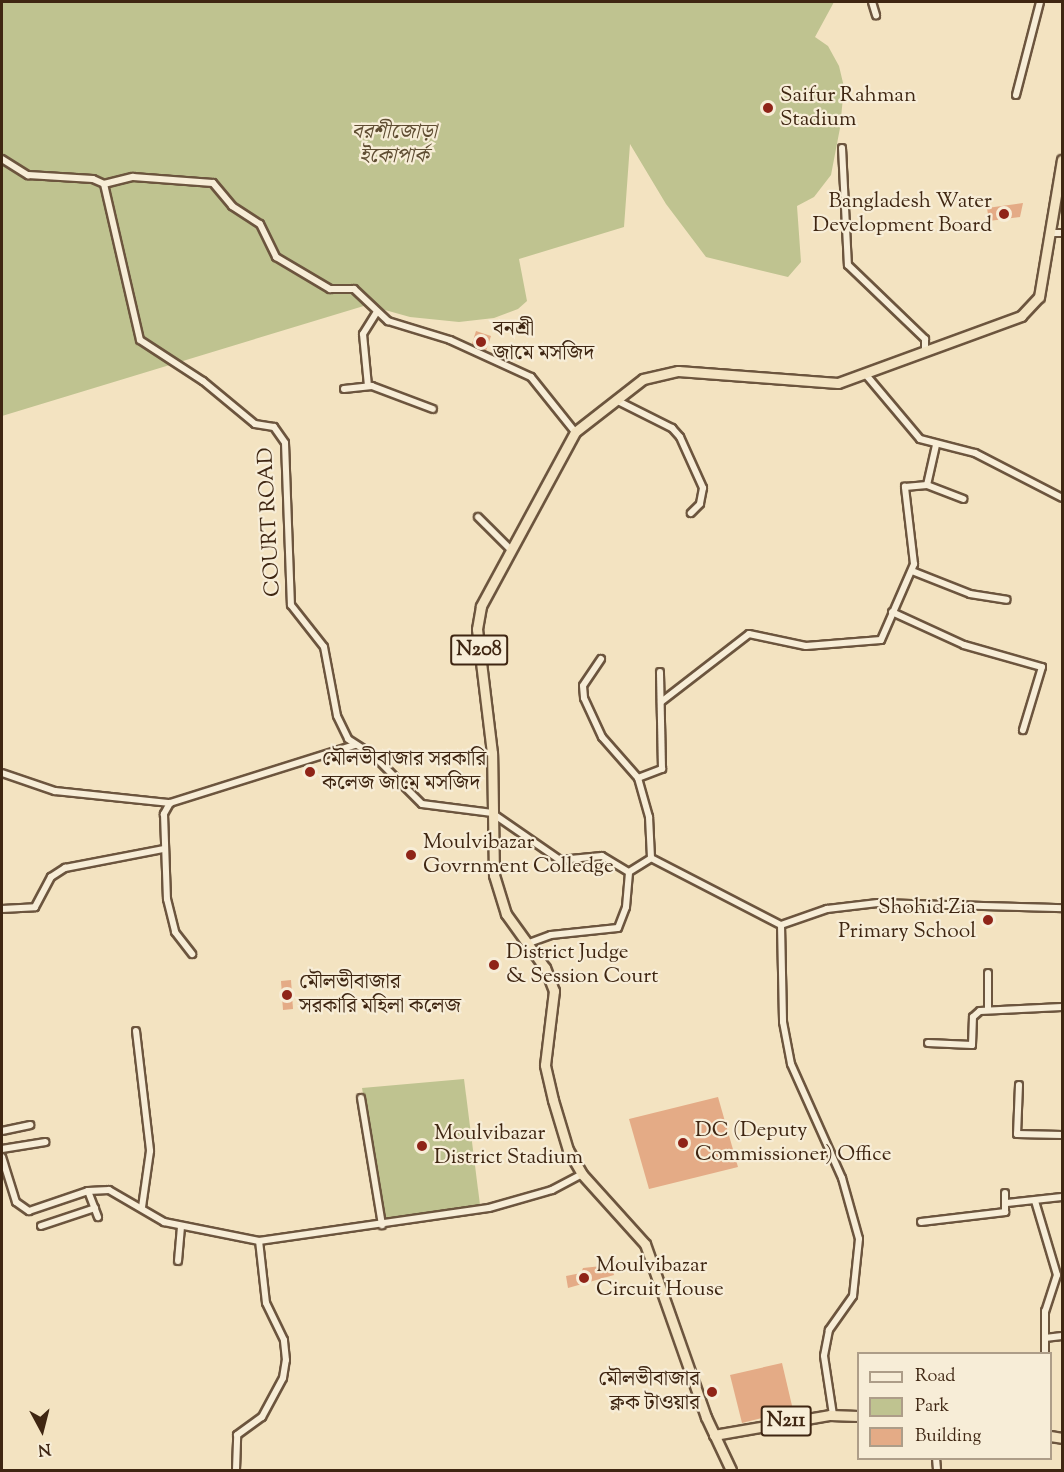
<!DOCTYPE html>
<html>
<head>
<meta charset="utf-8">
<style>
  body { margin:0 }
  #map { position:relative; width:1064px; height:1472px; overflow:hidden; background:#f3e3c1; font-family:"Sorts Mill Goudy","Noto Serif Bengali",serif }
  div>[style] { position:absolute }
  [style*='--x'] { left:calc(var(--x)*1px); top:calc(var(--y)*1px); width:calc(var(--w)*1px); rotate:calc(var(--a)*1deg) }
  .green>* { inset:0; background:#bfc390 }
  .building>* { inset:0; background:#e4ab86 }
  .roads { filter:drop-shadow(2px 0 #6c553e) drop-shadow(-2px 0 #6c553e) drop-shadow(0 2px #6c553e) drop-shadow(0 -2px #6c553e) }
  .minor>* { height:6px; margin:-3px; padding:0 3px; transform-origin:3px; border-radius:3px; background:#f7edd7 }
  .highway>* { height:9px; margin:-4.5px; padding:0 4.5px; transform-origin:4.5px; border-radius:4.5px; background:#f3e3c1 }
  .dots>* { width:16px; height:16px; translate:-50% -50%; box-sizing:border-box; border:3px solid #f7edd7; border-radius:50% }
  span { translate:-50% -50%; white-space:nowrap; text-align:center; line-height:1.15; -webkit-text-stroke:4.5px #f7edd7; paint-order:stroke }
  .shield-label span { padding:2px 4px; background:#f7edd7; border:2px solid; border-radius:4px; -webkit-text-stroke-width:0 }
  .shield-label { font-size:20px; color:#3f2612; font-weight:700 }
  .poi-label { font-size:21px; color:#3f2612 }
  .left { translate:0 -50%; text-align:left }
  .right { translate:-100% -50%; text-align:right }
  .park-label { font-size:21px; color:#5f4d32; font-style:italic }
  .street-label { font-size:21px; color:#3f2612 }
  .frame { position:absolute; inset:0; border:3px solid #3f2612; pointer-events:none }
  .legend { position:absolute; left:857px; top:1352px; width:195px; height:108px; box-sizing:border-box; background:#f7edd7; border:2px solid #ad9d88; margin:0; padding:8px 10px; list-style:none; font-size:18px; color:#3f2612 }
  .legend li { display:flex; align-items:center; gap:12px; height:30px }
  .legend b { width:30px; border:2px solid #ad9d88 }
  .north { position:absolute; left:12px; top:1400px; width:60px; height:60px; -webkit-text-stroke:4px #f7edd7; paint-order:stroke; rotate:173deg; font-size:16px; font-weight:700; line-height:24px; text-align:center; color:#3f2612 }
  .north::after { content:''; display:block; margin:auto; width:21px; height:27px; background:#3f2612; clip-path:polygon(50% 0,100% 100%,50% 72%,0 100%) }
</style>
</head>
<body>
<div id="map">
  <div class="green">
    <div style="clip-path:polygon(2px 2px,834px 2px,815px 37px,828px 46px,839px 66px,844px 87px,840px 128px,831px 175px,814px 197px,797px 206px,801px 262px,788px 277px,706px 257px,666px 204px,630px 144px,624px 227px,519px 259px,527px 301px,518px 309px,494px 318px,459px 322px,410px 317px,367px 305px,2px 416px)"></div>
    <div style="clip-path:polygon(464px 1079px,480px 1205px,385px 1221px,362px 1088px)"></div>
  </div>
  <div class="building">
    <div style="clip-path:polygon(1023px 203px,1020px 217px,989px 221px,987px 208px)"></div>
    <div style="clip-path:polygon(476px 331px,491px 336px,486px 351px,472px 344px)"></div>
    <div style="clip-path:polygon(291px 980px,293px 1009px,283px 1010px,281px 981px)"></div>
    <div style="clip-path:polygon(718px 1097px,738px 1167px,649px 1189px,629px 1119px)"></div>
    <div style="clip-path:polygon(611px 1265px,614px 1275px,568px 1288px,566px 1276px,581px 1273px,583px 1268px)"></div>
    <div style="clip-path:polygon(782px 1363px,793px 1410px,742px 1423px,730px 1375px)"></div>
  </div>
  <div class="roads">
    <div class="minor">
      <div style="--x:872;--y:2;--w:14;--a:73"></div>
      <div style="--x:1016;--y:95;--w:96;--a:-75.5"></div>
      <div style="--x:842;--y:148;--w:117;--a:87.1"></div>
      <div style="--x:848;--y:265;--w:107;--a:43.9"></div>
      <div style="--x:925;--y:339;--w:13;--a:90"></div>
      <div style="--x:2;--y:159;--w:31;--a:32"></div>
      <div style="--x:28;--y:175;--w:65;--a:3.5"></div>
      <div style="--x:93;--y:179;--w:12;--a:24"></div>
      <div style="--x:104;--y:184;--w:30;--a:-14"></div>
      <div style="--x:133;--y:177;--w:80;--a:4.3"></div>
      <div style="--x:213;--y:183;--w:30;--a:50"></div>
      <div style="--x:232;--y:206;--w:33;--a:33"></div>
      <div style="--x:260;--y:224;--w:37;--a:64"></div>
      <div style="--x:276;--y:257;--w:63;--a:30.7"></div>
      <div style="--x:330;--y:289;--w:24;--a:0"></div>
      <div style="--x:354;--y:289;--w:47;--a:43.3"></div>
      <div style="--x:388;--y:321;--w:65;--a:17"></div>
      <div style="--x:450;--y:340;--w:89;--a:24.6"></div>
      <div style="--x:531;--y:377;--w:70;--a:51.3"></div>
      <div style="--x:104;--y:184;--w:160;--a:77"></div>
      <div style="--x:140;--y:340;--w:75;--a:33.1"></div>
      <div style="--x:203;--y:381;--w:67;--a:39.6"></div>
      <div style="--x:255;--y:424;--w:19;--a:9"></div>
      <div style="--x:274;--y:427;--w:19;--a:55"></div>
      <div style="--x:285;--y:443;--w:162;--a:87.9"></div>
      <div style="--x:291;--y:605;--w:53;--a:51.8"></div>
      <div style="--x:324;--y:647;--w:70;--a:79.3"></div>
      <div style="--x:337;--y:716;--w:25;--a:64"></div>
      <div style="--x:348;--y:739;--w:30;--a:33"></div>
      <div style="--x:373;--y:755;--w:69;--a:45"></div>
      <div style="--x:422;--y:804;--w:71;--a:7.3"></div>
      <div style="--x:492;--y:813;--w:83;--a:34.7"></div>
      <div style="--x:560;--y:860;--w:42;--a:-5.4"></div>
      <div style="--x:602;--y:856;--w:31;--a:31"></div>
      <div style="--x:1053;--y:233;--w:9;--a:0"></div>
      <div style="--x:867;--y:376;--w:82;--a:49.9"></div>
      <div style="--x:920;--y:439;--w:57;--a:14.3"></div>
      <div style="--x:975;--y:453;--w:98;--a:27.3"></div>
      <div style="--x:368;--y:386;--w:52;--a:-95.5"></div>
      <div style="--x:363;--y:334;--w:25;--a:-58"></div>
      <div style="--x:344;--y:389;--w:28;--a:-6"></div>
      <div style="--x:372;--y:386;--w:65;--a:20.7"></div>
      <div style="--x:616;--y:400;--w:63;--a:26.6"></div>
      <div style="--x:672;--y:428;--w:12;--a:48"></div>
      <div style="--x:680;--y:437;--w:56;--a:65.7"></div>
      <div style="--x:703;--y:488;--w:16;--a:101"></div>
      <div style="--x:700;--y:504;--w:13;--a:135"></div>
      <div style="--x:927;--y:485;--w:41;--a:-77.3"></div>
      <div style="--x:478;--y:517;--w:44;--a:45"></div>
      <div style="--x:912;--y:571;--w:62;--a:21.6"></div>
      <div style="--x:970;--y:594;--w:37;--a:9"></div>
      <div style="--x:892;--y:612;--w:79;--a:24.6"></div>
      <div style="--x:964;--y:645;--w:81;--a:15.8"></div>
      <div style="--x:1042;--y:667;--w:66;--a:106.8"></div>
      <div style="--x:601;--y:659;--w:32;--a:124"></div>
      <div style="--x:583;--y:686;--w:12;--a:85"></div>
      <div style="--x:584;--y:698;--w:43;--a:65.2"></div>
      <div style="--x:602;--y:737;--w:55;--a:48.7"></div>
      <div style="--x:638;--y:778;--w:41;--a:74.2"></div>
      <div style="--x:649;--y:817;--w:41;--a:87.2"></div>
      <div style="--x:651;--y:858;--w:146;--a:27.3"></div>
      <div style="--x:781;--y:925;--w:97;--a:88.8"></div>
      <div style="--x:783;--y:1022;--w:43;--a:79.2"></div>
      <div style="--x:791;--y:1064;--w:125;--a:65.9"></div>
      <div style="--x:842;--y:1178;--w:63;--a:74.4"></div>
      <div style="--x:859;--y:1239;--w:57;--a:96"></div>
      <div style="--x:853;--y:1296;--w:42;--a:125.2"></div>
      <div style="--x:829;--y:1330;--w:26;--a:101"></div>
      <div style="--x:824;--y:1356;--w:60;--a:81.3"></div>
      <div style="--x:661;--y:702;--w:111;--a:-37.7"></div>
      <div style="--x:749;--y:634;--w:58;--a:11.9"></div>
      <div style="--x:806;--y:646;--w:75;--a:-4.6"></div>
      <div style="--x:881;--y:640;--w:83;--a:-66.5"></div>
      <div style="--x:914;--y:564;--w:78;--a:-96.7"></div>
      <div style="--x:905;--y:487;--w:22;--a:-5"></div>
      <div style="--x:927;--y:485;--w:39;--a:21"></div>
      <div style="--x:2;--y:773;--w:56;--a:18.8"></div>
      <div style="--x:55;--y:791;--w:116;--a:6"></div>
      <div style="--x:170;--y:803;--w:194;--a:-17.4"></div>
      <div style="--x:638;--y:778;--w:26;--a:-21"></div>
      <div style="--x:662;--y:769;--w:97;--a:-91.2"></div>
      <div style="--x:170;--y:803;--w:13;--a:119"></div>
      <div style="--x:164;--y:814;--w:85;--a:88"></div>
      <div style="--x:167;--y:899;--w:34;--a:76"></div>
      <div style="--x:175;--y:932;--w:28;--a:52"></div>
      <div style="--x:2;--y:909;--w:33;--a:-3"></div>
      <div style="--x:35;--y:907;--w:34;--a:-62"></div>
      <div style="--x:51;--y:877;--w:17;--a:-33"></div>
      <div style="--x:65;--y:868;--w:101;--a:-10.9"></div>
      <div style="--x:781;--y:925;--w:49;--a:-19.2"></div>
      <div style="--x:827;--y:909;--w:51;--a:-6.7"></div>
      <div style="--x:878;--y:903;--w:184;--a:1.6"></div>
      <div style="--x:529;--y:943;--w:23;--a:-20"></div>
      <div style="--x:551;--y:935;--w:67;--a:-6"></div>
      <div style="--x:618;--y:928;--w:22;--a:-69"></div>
      <div style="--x:626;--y:907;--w:35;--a:-85"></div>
      <div style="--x:629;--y:872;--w:26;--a:-32"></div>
      <div style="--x:988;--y:1010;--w:37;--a:-90"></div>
      <div style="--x:136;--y:1031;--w:121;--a:83.3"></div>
      <div style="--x:150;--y:1151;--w:57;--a:98.1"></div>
      <div style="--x:928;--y:1043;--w:44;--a:2.6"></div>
      <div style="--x:972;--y:1045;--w:28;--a:-88"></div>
      <div style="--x:973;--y:1017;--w:9;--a:-41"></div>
      <div style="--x:980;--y:1011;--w:82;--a:-2.8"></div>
      <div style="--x:1019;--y:1085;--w:49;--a:92.3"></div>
      <div style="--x:1017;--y:1134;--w:45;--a:1.3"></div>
      <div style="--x:361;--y:1098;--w:129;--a:80.6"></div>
      <div style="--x:2;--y:1131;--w:29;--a:-12"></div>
      <div style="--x:2;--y:1149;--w:44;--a:-9.2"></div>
      <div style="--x:2;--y:1157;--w:47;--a:72.7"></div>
      <div style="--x:16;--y:1202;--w:16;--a:35"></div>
      <div style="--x:29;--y:1211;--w:62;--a:-18.7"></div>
      <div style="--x:88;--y:1191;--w:21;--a:-3"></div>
      <div style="--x:109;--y:1190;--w:64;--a:30.2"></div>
      <div style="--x:164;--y:1222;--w:97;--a:11.3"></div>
      <div style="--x:259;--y:1241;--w:232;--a:-8.2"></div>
      <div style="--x:489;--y:1208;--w:66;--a:-15.9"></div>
      <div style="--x:552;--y:1190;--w:34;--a:-28"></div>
      <div style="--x:88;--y:1191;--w:28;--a:69"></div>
      <div style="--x:1035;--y:1201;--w:77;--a:73.4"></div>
      <div style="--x:1057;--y:1275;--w:38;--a:108"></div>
      <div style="--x:1045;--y:1311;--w:43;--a:90"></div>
      <div style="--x:1007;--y:1203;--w:55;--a:-6.2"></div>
      <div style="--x:921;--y:1222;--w:85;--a:-6.8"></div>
      <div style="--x:1005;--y:1212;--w:19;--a:-90"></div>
      <div style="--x:41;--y:1226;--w:57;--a:-18.4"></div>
      <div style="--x:178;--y:1261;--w:34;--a:-85"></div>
      <div style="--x:1045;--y:1338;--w:17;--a:-7"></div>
      <div style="--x:936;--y:1458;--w:12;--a:85"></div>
      <div style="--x:236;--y:1470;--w:35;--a:-88"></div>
      <div style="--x:237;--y:1435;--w:31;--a:-36"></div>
      <div style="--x:262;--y:1417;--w:44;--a:-61.7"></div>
      <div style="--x:283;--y:1378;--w:18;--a:-81"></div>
      <div style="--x:286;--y:1360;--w:20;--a:-96"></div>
      <div style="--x:284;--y:1340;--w:41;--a:-115.9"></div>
      <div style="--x:266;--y:1303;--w:62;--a:-96.4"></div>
    </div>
    <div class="highway">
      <div style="--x:714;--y:1435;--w:118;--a:-9.8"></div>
      <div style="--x:830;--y:1415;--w:28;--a:2"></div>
      <div style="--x:1050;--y:1436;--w:12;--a:9"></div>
      <div style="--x:731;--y:1470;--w:59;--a:-115.3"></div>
      <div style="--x:706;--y:1417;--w:183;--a:-109.4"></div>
      <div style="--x:645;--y:1244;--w:94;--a:-132"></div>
      <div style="--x:582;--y:1174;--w:28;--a:-120"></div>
      <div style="--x:568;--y:1150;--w:52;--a:-106.7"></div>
      <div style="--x:553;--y:1100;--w:36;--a:-103"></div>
      <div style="--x:545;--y:1065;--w:75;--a:-83.1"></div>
      <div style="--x:554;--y:991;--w:25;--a:-111"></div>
      <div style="--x:545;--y:968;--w:67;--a:-125.8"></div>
      <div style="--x:506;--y:914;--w:41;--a:-107.1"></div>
      <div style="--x:494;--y:875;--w:122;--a:-90.9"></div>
      <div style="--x:492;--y:753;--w:125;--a:-96.9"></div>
      <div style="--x:477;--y:629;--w:23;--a:-80"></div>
      <div style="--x:481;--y:606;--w:198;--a:-61.6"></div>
      <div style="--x:575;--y:432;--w:86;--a:-37.9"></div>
      <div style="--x:643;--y:379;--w:36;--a:-13"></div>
      <div style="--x:678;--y:371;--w:160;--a:4.3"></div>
      <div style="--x:838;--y:383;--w:195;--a:-20.1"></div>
      <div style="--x:1021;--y:316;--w:26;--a:-47"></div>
      <div style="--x:1039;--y:297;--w:139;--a:-80.5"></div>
    </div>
  </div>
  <div class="dots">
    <div style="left:768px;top:108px;background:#8f2418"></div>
    <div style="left:1004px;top:214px;background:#8f2418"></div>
    <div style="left:481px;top:342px;background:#8f2418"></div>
    <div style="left:310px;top:772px;background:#8f2418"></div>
    <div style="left:411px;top:855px;background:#8f2418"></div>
    <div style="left:988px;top:920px;background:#8f2418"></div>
    <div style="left:494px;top:965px;background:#8f2418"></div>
    <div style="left:287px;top:995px;background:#8f2418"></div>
    <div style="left:683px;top:1143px;background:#8f2418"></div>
    <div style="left:422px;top:1146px;background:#8f2418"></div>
    <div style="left:584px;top:1278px;background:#8f2418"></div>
    <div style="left:712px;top:1392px;background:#8f2418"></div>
  </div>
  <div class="shield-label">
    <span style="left:479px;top:650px">N208</span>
    <span style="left:786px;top:1421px">N211</span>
  </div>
  <div class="poi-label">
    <span class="left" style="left:780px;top:108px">Saifur Rahman<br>Stadium</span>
    <span class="right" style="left:992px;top:214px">Bangladesh Water<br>Development Board</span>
    <span class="left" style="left:493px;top:342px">বনশ্রী<br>জামে মসজিদ</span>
    <span class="left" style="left:322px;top:772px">মৌলভীবাজার সরকারি<br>কলেজ জামে মসজিদ</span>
    <span class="left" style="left:423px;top:855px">Moulvibazar<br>Govrnment Colledge</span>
    <span class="right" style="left:976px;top:920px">Shohid Zia<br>Primary School</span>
    <span class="left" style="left:506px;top:965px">District Judge<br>&amp; Session Court</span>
    <span class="left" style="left:299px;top:995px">মৌলভীবাজার<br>সরকারি মহিলা কলেজ</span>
    <span class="left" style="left:695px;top:1143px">DC (Deputy<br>Commissioner) Office</span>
    <span class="left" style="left:434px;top:1146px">Moulvibazar<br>District Stadium</span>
    <span class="left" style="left:596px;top:1278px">Moulvibazar<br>Circuit House</span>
    <span class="right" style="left:700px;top:1392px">মৌলভীবাজার<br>ক্লক টাওয়ার</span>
  </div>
  <div class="park-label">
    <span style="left:394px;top:145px">বরশীজোড়া<br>ইকোপার্ক</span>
  </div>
  <div class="street-label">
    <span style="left:270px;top:522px;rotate:-93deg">COURT ROAD</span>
  </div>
  <div class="frame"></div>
  <ul class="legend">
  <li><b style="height:8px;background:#f7edd7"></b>Road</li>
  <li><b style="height:16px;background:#bfc390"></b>Park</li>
  <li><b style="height:16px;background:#e4ab86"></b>Building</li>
  </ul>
  <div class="north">N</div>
</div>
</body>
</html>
